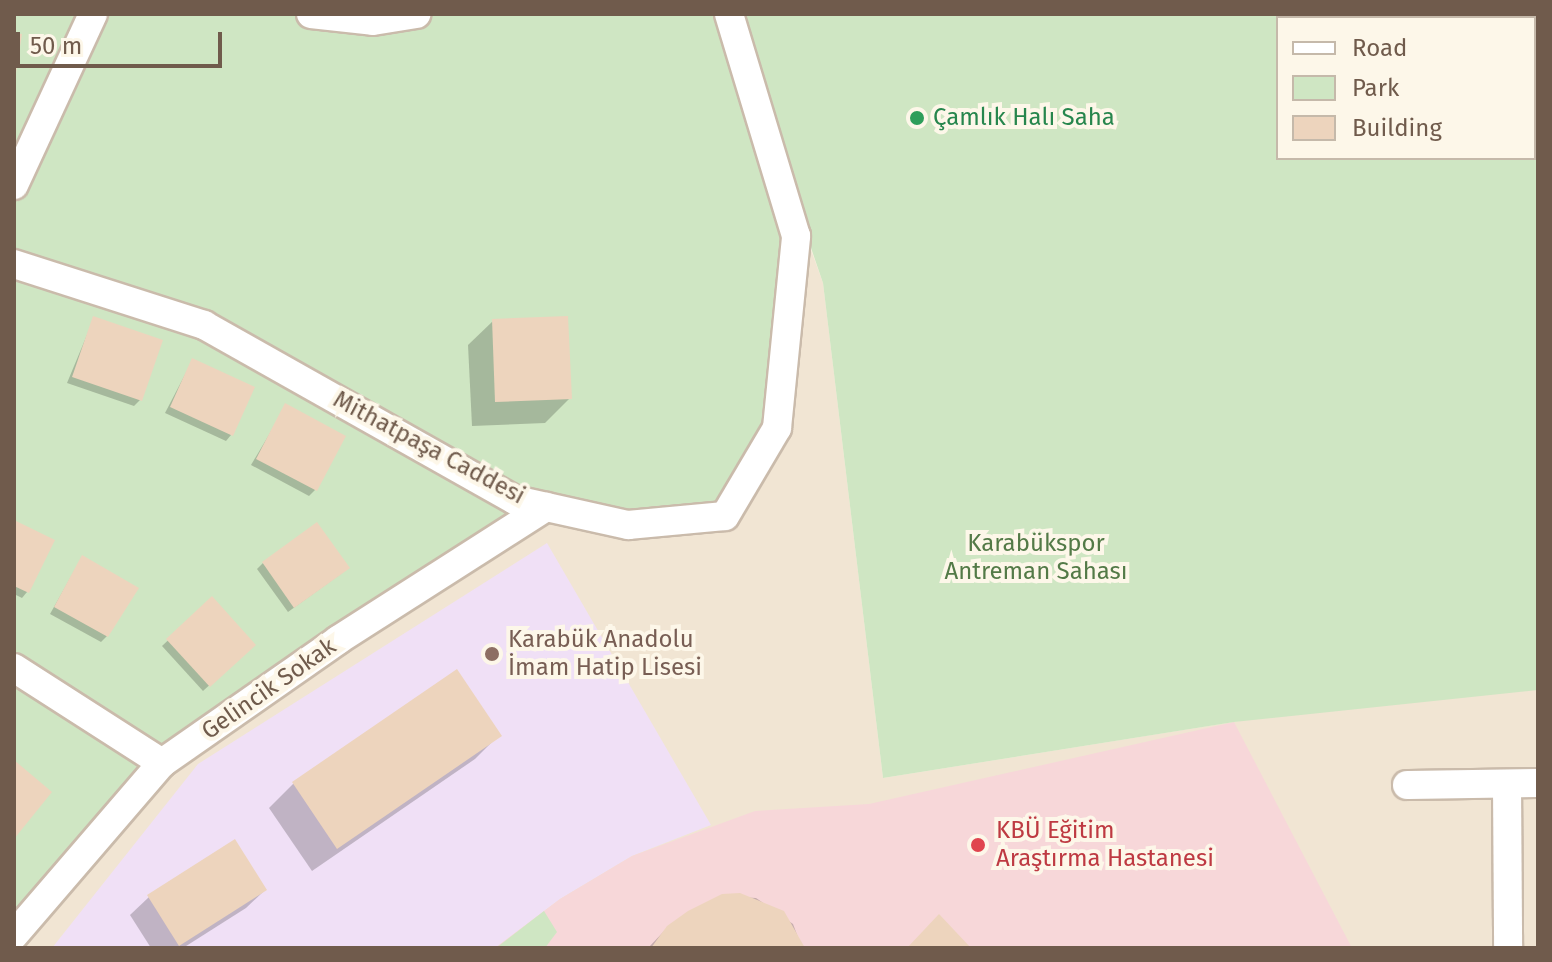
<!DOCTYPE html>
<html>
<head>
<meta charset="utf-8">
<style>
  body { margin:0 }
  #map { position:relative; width:1552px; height:962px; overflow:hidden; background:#faf3e3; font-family:"Fira Sans",sans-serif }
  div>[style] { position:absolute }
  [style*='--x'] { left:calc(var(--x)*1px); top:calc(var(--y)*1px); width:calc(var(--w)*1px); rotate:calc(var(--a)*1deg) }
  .residential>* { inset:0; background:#f1e5d3 }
  .education>* { inset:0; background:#f0e0f6 }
  .medical>* { inset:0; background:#f7d7d9 }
  .green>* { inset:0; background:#cfe6c3 }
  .shadow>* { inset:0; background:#0003 }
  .building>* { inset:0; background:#edd4bd }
  .roads { filter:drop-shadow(2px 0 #cabbab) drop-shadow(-2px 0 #cabbab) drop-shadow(0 2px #cabbab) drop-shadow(0 -2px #cabbab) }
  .minor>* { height:28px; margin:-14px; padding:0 14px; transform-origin:14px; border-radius:14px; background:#fff }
  .dots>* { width:22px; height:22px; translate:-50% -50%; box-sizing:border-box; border:4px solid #fdf7e9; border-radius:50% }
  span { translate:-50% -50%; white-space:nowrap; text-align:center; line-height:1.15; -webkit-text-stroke:8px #fdf7e9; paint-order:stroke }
  .leisure-label { font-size:24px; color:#27864d }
  .left { translate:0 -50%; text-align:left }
  .street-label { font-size:24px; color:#705b4c }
  .park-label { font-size:24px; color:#537a47 }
  .education-label { font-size:24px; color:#785e54 }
  .health-label { font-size:24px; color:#be3a42 }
  .frame { position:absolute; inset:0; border:16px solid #705b4c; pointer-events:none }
  .legend { position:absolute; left:1276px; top:16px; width:260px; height:144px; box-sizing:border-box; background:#fdf7e9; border:2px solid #c5b9aa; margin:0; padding:10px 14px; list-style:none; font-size:24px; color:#705b4c }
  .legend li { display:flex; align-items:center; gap:16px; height:40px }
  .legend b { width:40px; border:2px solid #c5b9aa }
  .scale { position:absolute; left:16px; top:32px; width:206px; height:36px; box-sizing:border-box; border:4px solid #705b4c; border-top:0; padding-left:10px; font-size:24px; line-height:28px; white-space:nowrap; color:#705b4c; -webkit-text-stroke:6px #fdf7e9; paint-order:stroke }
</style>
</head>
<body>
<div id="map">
  <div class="residential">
    <div style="clip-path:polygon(14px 14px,726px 14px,823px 283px,883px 778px,1402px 695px,1538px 683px,1538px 948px,14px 948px)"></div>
  </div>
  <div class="education">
    <div style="clip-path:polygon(547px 543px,711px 825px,632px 856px,560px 899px,495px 948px,52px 948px,198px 764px)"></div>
  </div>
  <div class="medical">
    <div style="clip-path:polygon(1234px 722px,1352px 948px,495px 948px,560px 899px,632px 856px,755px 811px,869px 804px)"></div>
  </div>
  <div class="green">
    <div style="clip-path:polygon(14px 14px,729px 14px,796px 236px,777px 428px,725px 516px,546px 507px,162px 763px,14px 935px)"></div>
    <div style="clip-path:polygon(evenodd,731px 14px,1538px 14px,1538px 690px,1234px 722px,883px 778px,823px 283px,731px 14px,1278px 18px,1534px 18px,1534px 158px,1278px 158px,1278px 18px)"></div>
    <div style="clip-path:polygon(544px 911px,557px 932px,545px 948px,496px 948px)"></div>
  </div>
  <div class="shadow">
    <div style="clip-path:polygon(94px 318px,140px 400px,134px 406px,67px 383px)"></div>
    <div style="clip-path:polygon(493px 321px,570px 398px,545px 423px,472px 426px,468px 345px)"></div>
    <div style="clip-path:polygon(192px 361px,231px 435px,226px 441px,165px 413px)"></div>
    <div style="clip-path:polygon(286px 406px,315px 490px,309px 496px,251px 465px)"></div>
    <div style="clip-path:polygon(14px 522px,27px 592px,22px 598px,14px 594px)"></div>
    <div style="clip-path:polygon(82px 557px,107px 636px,101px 642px,50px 614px)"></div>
    <div style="clip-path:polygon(263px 563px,342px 573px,288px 612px,257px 569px)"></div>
    <div style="clip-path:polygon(212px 599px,253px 645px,203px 691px,162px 646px)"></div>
    <div style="clip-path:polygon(456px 672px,499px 735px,475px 759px,312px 871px,269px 808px,293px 784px)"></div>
    <div style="clip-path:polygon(265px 890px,246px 908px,183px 948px,151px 948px,130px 915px,149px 897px)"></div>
    <div style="clip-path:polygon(723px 896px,756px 898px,793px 924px,802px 948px,648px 948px,668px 927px)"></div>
  </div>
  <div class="building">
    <div style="clip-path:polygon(14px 33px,22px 34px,16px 73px,14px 73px)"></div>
    <div style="clip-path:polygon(93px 316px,163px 340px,142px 401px,72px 377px)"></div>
    <div style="clip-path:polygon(568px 316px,572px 399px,495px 402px,492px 319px)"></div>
    <div style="clip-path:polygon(192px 358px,255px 387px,233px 436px,170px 407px)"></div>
    <div style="clip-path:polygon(285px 403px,346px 436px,317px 491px,256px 459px)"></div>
    <div style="clip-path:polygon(14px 520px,55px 540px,29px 593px,14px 586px)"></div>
    <div style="clip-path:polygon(317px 522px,350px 568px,294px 608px,262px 562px)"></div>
    <div style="clip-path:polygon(82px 555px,139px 588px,108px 637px,54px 607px)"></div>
    <div style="clip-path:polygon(212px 596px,256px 645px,210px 687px,166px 639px)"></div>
    <div style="clip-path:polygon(457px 669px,502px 736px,337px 849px,292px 782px)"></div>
    <div style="clip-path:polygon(14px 760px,52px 792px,14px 839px)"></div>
    <div style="clip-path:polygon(235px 839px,267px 890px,179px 946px,147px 895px)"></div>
    <div style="clip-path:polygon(740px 893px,784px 911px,805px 948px,651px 948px,667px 926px,688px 911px,722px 894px)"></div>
    <div style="clip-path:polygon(939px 914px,971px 948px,907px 948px)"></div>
  </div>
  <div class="roads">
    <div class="minor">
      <div style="--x:311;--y:14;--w:62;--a:6.4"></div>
      <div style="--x:373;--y:21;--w:44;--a:-9.2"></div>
      <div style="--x:14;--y:185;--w:188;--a:-65.2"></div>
      <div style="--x:14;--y:264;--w:200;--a:17.8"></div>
      <div style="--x:204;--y:325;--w:357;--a:29.4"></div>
      <div style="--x:515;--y:500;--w:116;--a:12.5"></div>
      <div style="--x:628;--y:525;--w:97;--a:-5.3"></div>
      <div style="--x:725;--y:516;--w:102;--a:-59.4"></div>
      <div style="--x:777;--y:428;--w:193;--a:-84.3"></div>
      <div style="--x:796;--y:236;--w:232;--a:-106.8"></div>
      <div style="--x:14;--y:668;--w:176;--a:32.7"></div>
      <div style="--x:1407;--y:785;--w:131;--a:-0.9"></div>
      <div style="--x:1507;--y:786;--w:162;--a:89.6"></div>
      <div style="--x:14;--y:935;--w:227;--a:-49.3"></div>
      <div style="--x:162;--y:763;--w:215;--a:-34.9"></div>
      <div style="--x:338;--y:640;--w:247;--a:-32.6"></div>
    </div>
  </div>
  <div class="dots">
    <div style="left:917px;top:118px;background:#2e9e5b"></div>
    <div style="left:492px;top:654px;background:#8d6e63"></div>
    <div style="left:978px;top:845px;background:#e0444e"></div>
  </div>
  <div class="leisure-label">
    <span class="left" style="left:933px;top:118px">Çamlık Halı Saha</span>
  </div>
  <div class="street-label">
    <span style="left:429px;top:448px;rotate:28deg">Mithatpaşa Caddesi</span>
    <span style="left:269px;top:689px;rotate:-35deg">Gelincik Sokak</span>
  </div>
  <div class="park-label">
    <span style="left:1036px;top:558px">Karabükspor<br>Antreman Sahası</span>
  </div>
  <div class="education-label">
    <span class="left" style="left:508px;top:654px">Karabük Anadolu<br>İmam Hatip Lisesi</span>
  </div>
  <div class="health-label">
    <span class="left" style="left:996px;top:845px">KBÜ Eğitim<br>Araştırma Hastanesi</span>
  </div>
  <div class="frame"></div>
  <ul class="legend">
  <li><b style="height:10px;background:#fff"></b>Road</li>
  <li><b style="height:22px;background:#cfe6c3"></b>Park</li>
  <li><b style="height:22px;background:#edd4bd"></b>Building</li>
  </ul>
  <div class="scale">50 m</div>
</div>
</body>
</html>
